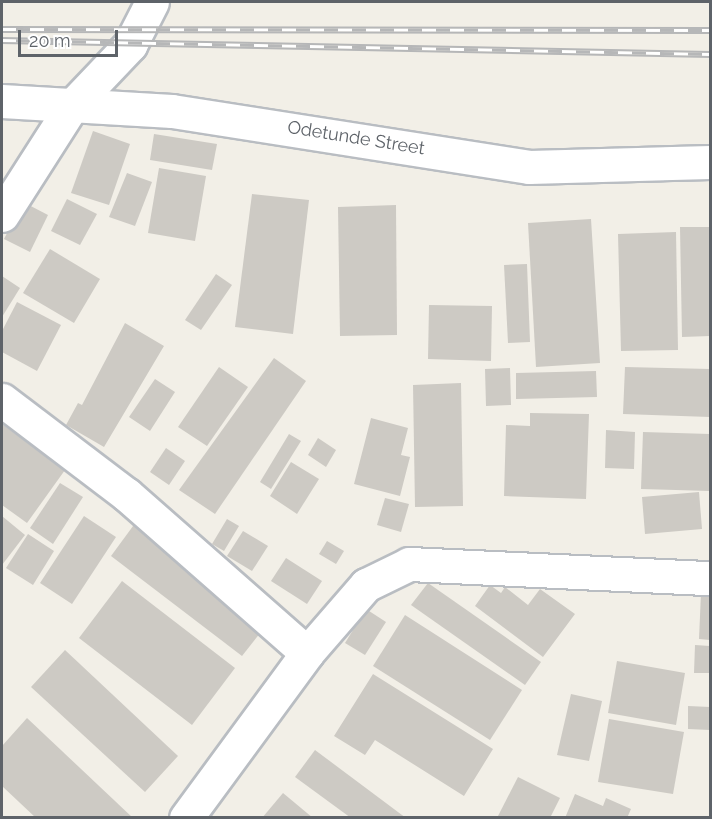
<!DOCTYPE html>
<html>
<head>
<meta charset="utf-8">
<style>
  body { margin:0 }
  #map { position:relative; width:712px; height:819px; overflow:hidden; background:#f2efe7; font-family:Raleway,sans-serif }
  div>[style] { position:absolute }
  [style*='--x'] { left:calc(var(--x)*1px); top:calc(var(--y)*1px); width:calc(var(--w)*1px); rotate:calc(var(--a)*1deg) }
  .building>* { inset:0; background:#cdcac4 }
  .roads { filter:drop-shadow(2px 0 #b9bdc2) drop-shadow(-2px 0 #b9bdc2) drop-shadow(0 2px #b9bdc2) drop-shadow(0 -2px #b9bdc2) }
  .street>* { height:33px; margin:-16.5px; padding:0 16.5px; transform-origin:16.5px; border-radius:16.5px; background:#fff }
  .rail>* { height:7px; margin-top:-3.5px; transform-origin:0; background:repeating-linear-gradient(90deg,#fff 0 14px,#b6b7b8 0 28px); box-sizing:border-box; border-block:2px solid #b6b7b8 }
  span { translate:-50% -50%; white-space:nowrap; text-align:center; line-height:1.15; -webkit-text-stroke:4.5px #fff; paint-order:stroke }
  .street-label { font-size:18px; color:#5e6369 }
  .frame { position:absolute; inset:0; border:3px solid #5e6369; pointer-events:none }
  .scale { position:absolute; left:18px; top:30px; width:100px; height:27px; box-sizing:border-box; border:3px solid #5e6369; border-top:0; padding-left:8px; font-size:18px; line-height:21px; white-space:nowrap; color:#5e6369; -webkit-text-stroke:4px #fff; paint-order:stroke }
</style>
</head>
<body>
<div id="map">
  <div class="building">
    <div style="clip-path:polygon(93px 131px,130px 144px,109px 205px,71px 193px)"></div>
    <div style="clip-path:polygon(154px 134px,217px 144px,212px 170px,150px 160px)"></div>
    <div style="clip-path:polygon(159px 168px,206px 176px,195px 241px,148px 233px)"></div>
    <div style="clip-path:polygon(127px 173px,152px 182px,135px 226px,109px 217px)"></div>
    <div style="clip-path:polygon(252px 194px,309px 200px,293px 334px,235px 327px)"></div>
    <div style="clip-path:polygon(67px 199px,97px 214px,80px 245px,51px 231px)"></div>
    <div style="clip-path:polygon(23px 202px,48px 215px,30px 252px,4px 239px)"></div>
    <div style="clip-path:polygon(396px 205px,397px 335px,340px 336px,338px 207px)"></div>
    <div style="clip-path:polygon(591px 219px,600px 363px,536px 367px,528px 223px)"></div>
    <div style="clip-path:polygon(680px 227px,710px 227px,710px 336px,682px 337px)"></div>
    <div style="clip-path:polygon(676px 232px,678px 350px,621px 351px,618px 234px)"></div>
    <div style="clip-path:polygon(50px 249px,100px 279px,74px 323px,23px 293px)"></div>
    <div style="clip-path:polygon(527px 264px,530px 342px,508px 343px,504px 265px)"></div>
    <div style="clip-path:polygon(216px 274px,232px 285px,201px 330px,185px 320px)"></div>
    <div style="clip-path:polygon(2px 276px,20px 288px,2px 317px)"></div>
    <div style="clip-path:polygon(17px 302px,61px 325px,37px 371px,2px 352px,2px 331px)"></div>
    <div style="clip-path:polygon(429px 305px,492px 306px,491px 361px,428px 359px)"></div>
    <div style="clip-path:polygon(125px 323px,164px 346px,104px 447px,66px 425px,78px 403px,82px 405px)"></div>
    <div style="clip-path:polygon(274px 358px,306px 381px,215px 514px,179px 490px)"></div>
    <div style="clip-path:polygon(219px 367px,248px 387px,207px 446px,178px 427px)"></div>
    <div style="clip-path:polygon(625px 367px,710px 369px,710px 417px,623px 414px)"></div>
    <div style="clip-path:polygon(510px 368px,511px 405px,486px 406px,485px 369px)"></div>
    <div style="clip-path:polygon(596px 371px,597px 397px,516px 399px,516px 373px)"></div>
    <div style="clip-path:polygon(155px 379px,175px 392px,150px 431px,129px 417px)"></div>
    <div style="clip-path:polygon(461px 383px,463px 506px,415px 507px,413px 385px)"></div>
    <div style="clip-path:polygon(530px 413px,589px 414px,586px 499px,504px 496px,506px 425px,530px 426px)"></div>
    <div style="clip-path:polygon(371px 418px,408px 428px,401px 455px,410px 457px,400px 496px,354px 484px)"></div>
    <div style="clip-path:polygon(2px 424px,65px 470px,27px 523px,2px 505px)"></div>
    <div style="clip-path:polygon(606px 430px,635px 432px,634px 469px,605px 468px)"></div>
    <div style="clip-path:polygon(643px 432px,710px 434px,710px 491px,641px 489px)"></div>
    <div style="clip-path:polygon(289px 434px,301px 441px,271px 489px,260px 482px)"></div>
    <div style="clip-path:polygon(318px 438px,336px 450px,326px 467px,308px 455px)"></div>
    <div style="clip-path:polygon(166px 448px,185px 461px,169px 485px,150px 472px)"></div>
    <div style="clip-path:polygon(291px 462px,319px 479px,297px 514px,270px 496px)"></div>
    <div style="clip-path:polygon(60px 483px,83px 497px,53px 544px,30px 528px)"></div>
    <div style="clip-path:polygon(699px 492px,702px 529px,645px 534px,642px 497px)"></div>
    <div style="clip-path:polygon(385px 498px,409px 504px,401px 532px,377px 525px)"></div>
    <div style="clip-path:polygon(2px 516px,25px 535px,2px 565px)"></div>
    <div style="clip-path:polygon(84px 516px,116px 537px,72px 604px,40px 583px)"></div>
    <div style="clip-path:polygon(227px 519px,239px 526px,224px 551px,212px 544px)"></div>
    <div style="clip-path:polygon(136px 522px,268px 623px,242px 656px,111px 556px)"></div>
    <div style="clip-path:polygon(243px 531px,268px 546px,252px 571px,227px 556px)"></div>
    <div style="clip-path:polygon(28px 534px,54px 551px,33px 585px,6px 568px)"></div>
    <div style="clip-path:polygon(327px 541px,344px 551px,336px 564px,319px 554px)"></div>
    <div style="clip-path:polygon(286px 558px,322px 581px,307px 604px,271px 581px)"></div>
    <div style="clip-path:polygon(122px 581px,235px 668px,192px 725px,79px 638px)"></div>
    <div style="clip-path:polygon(428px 583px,541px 662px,525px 685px,411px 605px)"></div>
    <div style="clip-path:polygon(490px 585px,501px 593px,505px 587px,528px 605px,540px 589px,575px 614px,543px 657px,475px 606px)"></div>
    <div style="clip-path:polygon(701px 593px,710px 594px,710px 640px,699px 639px)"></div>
    <div style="clip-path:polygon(366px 609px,386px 622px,365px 655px,345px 643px)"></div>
    <div style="clip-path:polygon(405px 615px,522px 690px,490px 740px,373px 666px)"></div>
    <div style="clip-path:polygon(695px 645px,710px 646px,710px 673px,694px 673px)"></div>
    <div style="clip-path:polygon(65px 650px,178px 756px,145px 792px,31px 687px)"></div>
    <div style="clip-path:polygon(617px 661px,685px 673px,676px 725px,608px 713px)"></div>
    <div style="clip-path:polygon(373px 674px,493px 749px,464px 796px,375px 740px,365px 755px,334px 736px)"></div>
    <div style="clip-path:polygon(571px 694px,602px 701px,589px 761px,557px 755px)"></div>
    <div style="clip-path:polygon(688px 706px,710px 707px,710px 730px,688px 729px)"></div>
    <div style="clip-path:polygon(27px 718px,133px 818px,36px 818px,2px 786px,2px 746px)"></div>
    <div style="clip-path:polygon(609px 719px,684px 732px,673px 794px,598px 782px)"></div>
    <div style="clip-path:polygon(315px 750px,406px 818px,351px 818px,295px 777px)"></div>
    <div style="clip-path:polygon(518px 777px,560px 798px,550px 818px,497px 818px)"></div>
    <div style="clip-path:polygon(283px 793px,313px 818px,262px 818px)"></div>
    <div style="clip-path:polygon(575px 794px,603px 806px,606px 798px,631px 809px,627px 818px,565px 818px)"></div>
  </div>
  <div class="roads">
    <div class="street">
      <div style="--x:2;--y:101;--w:170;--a:3.4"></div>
      <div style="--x:172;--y:111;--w:361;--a:8.9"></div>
      <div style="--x:529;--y:167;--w:181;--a:-1.6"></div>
      <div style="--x:2;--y:215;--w:128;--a:-57.4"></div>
      <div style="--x:71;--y:107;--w:86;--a:-46.4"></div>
      <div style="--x:130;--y:45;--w:48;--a:-62.9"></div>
      <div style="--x:2;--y:400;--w:156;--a:37.2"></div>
      <div style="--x:126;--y:494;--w:241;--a:41.3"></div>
      <div style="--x:186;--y:818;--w:205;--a:-53.7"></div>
      <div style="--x:307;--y:653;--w:90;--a:-49.1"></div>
      <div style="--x:366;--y:585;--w:48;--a:-26"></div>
      <div style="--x:409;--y:564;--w:301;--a:2.7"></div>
    </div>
  </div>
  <div class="rail">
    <div style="--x:2;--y:29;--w:708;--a:0.08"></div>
    <div style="--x:2;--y:40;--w:708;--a:1.13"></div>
  </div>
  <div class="street-label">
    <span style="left:356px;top:138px;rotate:9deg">Odetunde Street</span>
  </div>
  <div class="frame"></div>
  <div class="scale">20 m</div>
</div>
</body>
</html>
